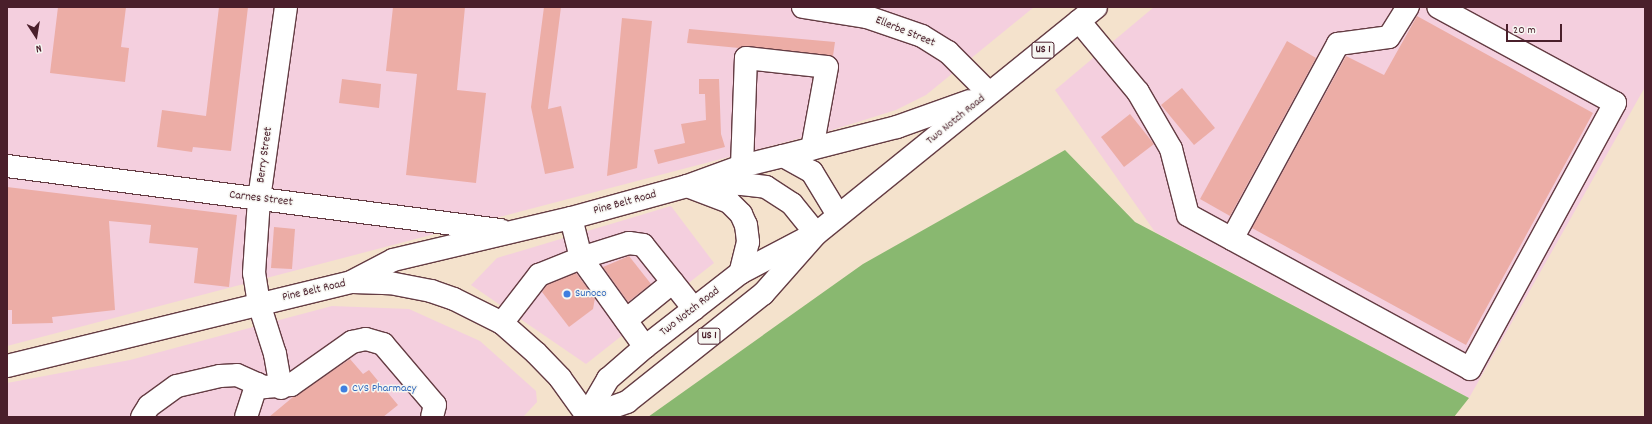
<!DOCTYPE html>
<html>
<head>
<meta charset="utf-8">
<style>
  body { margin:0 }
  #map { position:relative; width:1652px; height:424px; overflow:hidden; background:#f4e2cc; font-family:Dekko,sans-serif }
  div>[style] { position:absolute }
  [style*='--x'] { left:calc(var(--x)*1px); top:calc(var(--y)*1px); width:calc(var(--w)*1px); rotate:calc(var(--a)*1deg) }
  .built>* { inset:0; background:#f4cfde }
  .forest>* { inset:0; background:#89b870 }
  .building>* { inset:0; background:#ecada6 }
  .roads { filter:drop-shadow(1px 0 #643c43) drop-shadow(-1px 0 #643c43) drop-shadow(0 1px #643c43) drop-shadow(0 -1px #643c43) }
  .minor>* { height:22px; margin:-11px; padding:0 11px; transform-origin:11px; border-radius:11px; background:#fff }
  .major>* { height:22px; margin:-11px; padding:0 11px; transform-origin:11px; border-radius:11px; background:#fff }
  .dots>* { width:11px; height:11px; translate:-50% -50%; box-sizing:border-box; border:2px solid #f6f6f2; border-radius:50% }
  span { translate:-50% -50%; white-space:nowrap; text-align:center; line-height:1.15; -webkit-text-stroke:3px #f6f6f2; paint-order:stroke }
  .shield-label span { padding:1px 3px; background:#f6f6f2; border:1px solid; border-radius:3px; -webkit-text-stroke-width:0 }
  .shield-label { font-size:11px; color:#4a1f2b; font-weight:700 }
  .street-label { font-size:12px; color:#4a1f2b }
  .shop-label { font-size:12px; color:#366cbe }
  .left { translate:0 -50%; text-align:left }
  .frame { position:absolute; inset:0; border:8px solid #4a1f2b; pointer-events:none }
  .north { position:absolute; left:16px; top:16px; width:40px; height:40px; -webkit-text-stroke:3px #f6f6f2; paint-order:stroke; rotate:168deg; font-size:11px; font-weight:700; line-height:16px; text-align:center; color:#4a1f2b }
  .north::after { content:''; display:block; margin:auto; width:14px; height:18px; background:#4a1f2b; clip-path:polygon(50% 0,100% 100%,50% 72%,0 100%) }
  .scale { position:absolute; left:1506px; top:24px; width:56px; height:18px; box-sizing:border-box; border:2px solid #4a1f2b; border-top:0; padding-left:5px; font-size:12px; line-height:14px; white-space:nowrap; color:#4a1f2b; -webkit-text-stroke:3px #f6f6f2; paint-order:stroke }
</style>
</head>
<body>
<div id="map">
  <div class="built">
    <div style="clip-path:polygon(7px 7px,1034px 7px,926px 95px,896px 110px,832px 130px,7px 346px)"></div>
    <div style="clip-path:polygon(1154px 7px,1645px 7px,1645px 87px,1469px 398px,1155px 232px,1055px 90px)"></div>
    <div style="clip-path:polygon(671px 206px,714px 263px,586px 364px,471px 285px,497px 258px)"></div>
    <div style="clip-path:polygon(332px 306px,409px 309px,480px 341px,536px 391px,537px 402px,523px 417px,7px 417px,7px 383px,130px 360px)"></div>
  </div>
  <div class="forest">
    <div style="clip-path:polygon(1065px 150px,1135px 222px,1469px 398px,1454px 417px,648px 417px,863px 264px)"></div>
  </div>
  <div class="building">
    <div style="clip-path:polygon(58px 7px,126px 7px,121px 47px,129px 48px,125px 82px,50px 73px)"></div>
    <div style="clip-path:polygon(219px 7px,248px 7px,231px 151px,193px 147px,192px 152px,157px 147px,162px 110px,206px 116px)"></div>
    <div style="clip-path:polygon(393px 7px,465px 7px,457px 90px,486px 93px,476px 183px,406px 175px,417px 74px,386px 71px)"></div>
    <div style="clip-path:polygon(544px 7px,561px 7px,548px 109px,561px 106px,574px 168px,545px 174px,531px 107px)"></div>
    <div style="clip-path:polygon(1417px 16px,1593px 113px,1466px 345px,1252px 228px,1346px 56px,1384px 75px)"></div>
    <div style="clip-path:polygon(622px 18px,652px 21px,637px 168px,607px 176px)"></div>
    <div style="clip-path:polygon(689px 29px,835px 42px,833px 56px,747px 46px,739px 48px,687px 43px)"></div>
    <div style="clip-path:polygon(1287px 41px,1316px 58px,1230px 216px,1200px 199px)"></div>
    <div style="clip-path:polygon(342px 79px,381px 84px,379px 108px,339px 103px)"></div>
    <div style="clip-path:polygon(699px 79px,719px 79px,721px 134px,725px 147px,658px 164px,654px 150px,685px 143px,681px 124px,706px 120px,705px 94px,699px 94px)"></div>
    <div style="clip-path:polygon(1182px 88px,1215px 128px,1194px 145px,1161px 105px)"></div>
    <div style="clip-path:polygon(1130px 114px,1154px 144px,1124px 167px,1101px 137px)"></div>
    <div style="clip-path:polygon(7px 187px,237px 215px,229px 287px,194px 283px,198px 248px,149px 243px,151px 225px,109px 221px,115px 310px,52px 317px,53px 323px,12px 324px,12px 310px,7px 310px)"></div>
    <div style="clip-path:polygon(274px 227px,295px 229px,292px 269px,271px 268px)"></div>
    <div style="clip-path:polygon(629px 256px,651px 284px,628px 302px,603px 267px)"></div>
    <div style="clip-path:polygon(576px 273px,595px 298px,593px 309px,569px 327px,542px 292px,547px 285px)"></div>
    <div style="clip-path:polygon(350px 359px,363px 374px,369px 370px,398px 405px,383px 417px,269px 417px,293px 397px)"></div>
  </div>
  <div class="roads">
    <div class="minor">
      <div style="--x:803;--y:7;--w:65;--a:8.9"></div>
      <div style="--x:867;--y:17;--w:58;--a:19.1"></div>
      <div style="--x:922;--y:36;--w:31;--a:32"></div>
      <div style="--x:948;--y:52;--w:58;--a:45"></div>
      <div style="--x:1079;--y:21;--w:92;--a:50.3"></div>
      <div style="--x:1138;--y:92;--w:66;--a:59.9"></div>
      <div style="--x:1171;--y:149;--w:68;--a:75.6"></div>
      <div style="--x:1188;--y:215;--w:321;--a:28.6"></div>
      <div style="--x:1470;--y:369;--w:303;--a:-61.4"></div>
      <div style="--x:1615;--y:103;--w:201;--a:-151.5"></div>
      <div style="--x:7;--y:166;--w:498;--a:7.4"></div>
      <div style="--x:742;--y:166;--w:108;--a:-87.9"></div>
      <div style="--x:746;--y:58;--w:81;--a:6.3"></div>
      <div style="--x:827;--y:67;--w:83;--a:100.4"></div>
      <div style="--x:706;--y:185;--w:36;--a:-2"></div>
      <div style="--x:742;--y:184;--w:24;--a:7"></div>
      <div style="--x:766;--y:187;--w:31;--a:33"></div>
      <div style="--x:792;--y:204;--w:38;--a:51"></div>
      <div style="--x:1232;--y:239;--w:222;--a:-61.5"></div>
      <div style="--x:1338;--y:44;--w:51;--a:-7.8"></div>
      <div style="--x:1389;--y:37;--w:36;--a:-58"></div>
      <div style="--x:353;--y:282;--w:37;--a:2"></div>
      <div style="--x:390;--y:283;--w:42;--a:11"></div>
      <div style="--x:431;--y:291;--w:24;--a:19"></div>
      <div style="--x:454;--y:299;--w:54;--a:26.6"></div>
      <div style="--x:502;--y:323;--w:45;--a:41.4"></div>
      <div style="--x:536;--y:353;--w:35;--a:46"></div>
      <div style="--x:560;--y:378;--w:48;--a:54.3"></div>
      <div style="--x:626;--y:320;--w:60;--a:-39"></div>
      <div style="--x:502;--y:323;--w:61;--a:-52.4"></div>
      <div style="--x:539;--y:275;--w:45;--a:-22"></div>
      <div style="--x:581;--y:258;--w:41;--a:-104"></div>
      <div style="--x:645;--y:347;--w:110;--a:-125.7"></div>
      <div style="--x:581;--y:258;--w:50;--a:-17.4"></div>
      <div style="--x:629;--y:243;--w:14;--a:8"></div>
      <div style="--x:643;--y:245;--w:82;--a:51.4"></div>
      <div style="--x:7;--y:366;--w:354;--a:-13.7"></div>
      <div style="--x:351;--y:282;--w:47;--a:-27.6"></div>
      <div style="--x:393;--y:260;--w:183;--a:-13.3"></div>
      <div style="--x:571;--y:218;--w:120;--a:-15.4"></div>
      <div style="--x:687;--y:186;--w:59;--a:-20"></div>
      <div style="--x:742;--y:166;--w:42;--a:-13.7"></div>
      <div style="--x:783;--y:156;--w:33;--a:29"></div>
      <div style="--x:812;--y:172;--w:50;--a:58.8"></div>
      <div style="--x:281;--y:388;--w:35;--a:-100"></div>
      <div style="--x:275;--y:354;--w:52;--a:-107.7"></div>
      <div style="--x:259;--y:304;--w:31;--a:-99"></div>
      <div style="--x:254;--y:273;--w:74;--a:-86.1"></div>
      <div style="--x:259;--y:199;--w:194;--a:-82"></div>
      <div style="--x:142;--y:417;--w:13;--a:-58"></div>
      <div style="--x:149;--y:406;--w:34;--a:-36"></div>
      <div style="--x:177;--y:386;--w:44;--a:-13.1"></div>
      <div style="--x:220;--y:376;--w:17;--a:-3"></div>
      <div style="--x:237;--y:375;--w:30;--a:24"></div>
      <div style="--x:264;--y:387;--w:27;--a:-4"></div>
      <div style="--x:291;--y:385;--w:75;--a:-35.2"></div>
      <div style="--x:352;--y:342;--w:14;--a:-12"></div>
      <div style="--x:366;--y:339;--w:18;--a:16"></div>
      <div style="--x:383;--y:344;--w:80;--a:49.6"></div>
      <div style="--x:435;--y:405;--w:12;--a:104"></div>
      <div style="--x:246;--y:417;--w:35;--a:-72"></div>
    </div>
    <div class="major">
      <div style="--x:783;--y:156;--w:118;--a:-14.3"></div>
      <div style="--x:897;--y:127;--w:77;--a:-19.6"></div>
      <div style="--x:687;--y:186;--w:45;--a:20.9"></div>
      <div style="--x:729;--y:202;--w:17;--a:45"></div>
      <div style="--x:741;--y:214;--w:12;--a:66"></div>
      <div style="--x:746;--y:225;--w:17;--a:83"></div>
      <div style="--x:748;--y:242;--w:32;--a:104"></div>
      <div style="--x:587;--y:415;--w:42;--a:-59.7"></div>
      <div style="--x:608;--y:379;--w:49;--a:-40.9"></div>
      <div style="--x:645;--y:347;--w:120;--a:-37.9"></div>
      <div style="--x:740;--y:273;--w:71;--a:-27.6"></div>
      <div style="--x:585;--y:417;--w:45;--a:-19.7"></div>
      <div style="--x:627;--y:402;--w:174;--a:-38.5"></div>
      <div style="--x:763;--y:294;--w:80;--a:-48.5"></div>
      <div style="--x:816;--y:234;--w:360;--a:-39"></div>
    </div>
  </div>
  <div class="dots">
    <div style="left:567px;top:294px;background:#3f7fe0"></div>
    <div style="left:344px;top:389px;background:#3f7fe0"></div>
  </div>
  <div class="shield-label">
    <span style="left:1043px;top:50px">US 1</span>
    <span style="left:709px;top:336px">US 1</span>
  </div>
  <div class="street-label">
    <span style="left:905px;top:32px;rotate:22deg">Ellerbe Street</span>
    <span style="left:956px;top:120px;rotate:-39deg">Two Notch Road</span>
    <span style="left:265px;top:155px;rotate:-82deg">Berry Street</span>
    <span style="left:261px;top:199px;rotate:7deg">Carnes Street</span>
    <span style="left:625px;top:203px;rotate:-15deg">Pine Belt Road</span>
    <span style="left:314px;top:291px;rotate:-13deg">Pine Belt Road</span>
    <span style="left:690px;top:312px;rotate:-38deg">Two Notch Road</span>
  </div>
  <div class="shop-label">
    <span class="left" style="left:575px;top:294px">Sunoco</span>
    <span class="left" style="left:352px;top:389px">CVS Pharmacy</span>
  </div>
  <div class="frame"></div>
  <div class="north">N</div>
  <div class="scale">20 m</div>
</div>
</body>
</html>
